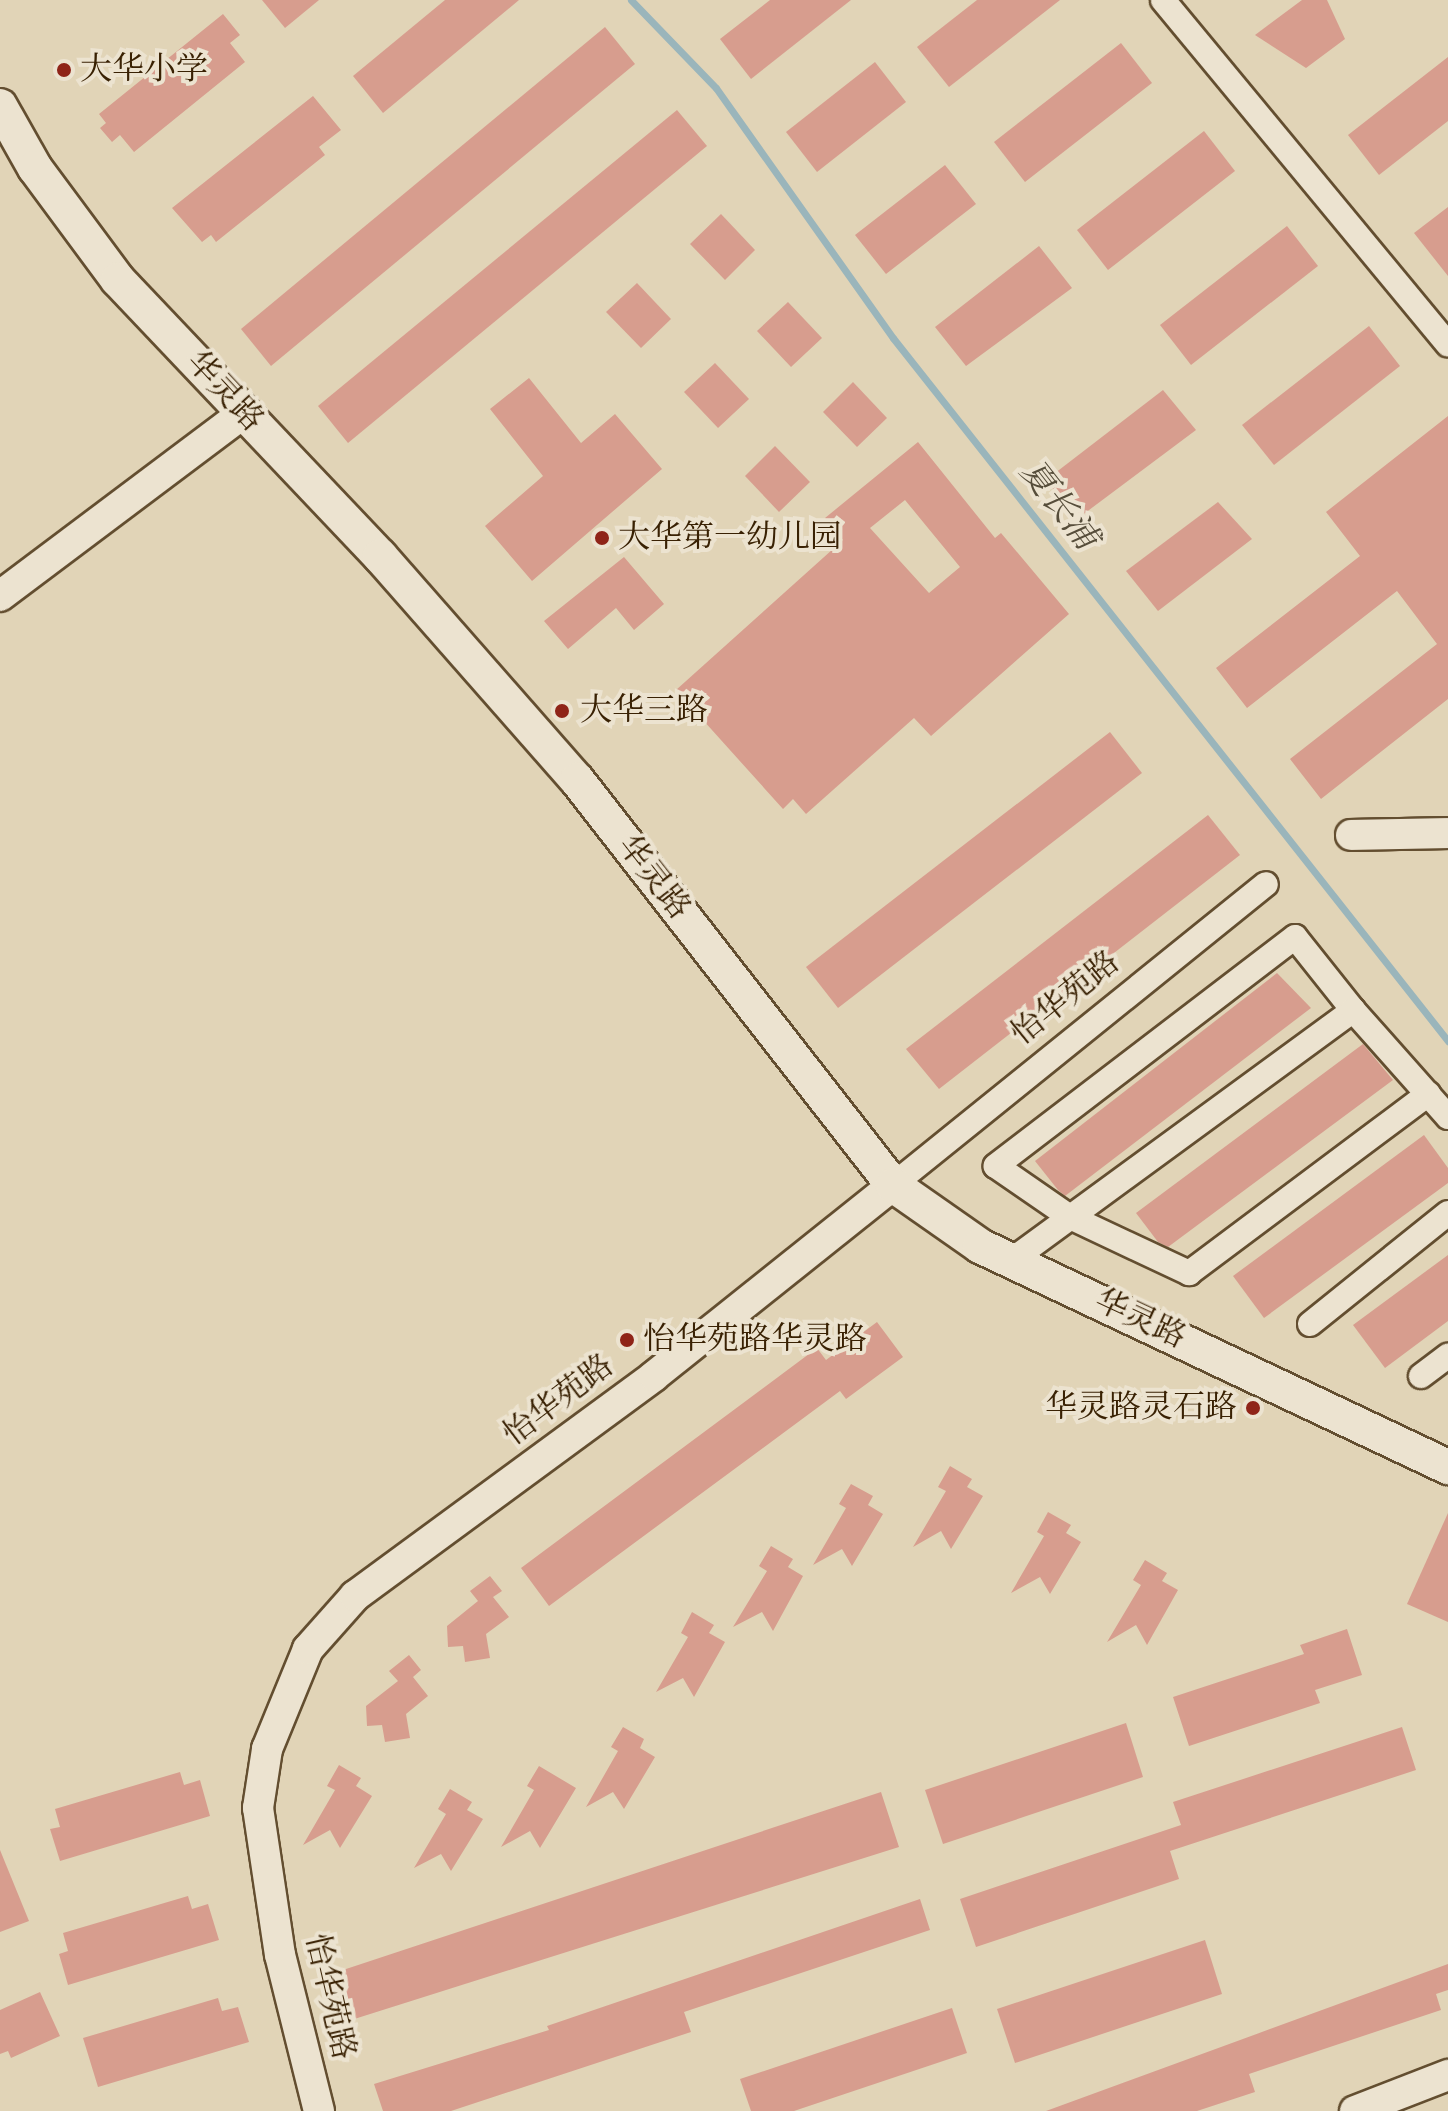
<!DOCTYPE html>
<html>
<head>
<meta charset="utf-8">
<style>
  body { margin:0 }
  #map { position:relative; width:1448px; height:2111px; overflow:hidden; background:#e1d4b7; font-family:"IM FELL DW Pica","Noto Serif SC",serif }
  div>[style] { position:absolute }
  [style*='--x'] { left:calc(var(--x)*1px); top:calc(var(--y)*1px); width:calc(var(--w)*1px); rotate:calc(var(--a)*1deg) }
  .stream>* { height:7px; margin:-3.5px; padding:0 3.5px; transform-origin:3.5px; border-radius:3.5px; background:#9ab5bb }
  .building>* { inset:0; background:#d79d8e }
  .roads { filter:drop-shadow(2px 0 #634e30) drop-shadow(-2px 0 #634e30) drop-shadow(0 2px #634e30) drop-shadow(0 -2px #634e30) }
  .minor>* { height:24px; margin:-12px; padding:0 12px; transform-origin:12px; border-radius:12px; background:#ece3d0 }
  .tertiary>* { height:30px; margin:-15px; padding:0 15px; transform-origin:15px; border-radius:15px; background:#ece3d0 }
  .secondary>* { height:34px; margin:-17px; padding:0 17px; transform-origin:17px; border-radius:17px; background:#ece3d0 }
  .dots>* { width:22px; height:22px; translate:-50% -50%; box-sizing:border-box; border:4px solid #ece3d0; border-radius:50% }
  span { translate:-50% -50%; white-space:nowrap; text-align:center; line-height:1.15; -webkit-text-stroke:8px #ece3d0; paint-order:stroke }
  .poi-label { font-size:32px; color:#392103 }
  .left { translate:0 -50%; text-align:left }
  .right { translate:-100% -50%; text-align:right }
  .street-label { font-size:32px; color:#392103 }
  .water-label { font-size:34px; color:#564d3a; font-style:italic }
</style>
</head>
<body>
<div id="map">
  <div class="stream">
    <div style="--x:631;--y:0;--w:122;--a:46"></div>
    <div style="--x:716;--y:88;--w:306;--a:54.7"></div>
    <div style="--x:893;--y:338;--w:896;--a:51.71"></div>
  </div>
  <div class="building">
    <div style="clip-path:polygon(262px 0,319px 0,285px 28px)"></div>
    <div style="clip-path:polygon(445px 0,519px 0,383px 113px,353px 76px)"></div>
    <div style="clip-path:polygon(770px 0,851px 0,751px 79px,720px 39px)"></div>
    <div style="clip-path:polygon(977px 0,1060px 0,949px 87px,917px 47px)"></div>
    <div style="clip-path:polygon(1302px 0,1327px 0,1345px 39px,1306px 68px,1255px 35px)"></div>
    <div style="clip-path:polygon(223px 14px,240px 35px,230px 43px,245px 62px,134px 152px,120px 135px,112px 142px,100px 128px,106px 123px,99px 114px)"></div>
    <div style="clip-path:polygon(605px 27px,635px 64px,271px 366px,241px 329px)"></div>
    <div style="clip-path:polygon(1121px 43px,1152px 83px,1025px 182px,994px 142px)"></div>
    <div style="clip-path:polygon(1448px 57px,1448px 121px,1379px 175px,1348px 135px)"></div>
    <div style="clip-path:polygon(875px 62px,906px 102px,817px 172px,786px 132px)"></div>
    <div style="clip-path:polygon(313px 96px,341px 130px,319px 147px,325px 155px,216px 242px,211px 235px,202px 242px,172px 208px)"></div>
    <div style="clip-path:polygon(677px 110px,707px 146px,348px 443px,318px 406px)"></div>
    <div style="clip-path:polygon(1204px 131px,1235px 171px,1108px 270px,1077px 230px)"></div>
    <div style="clip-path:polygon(945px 165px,976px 204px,886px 274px,855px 235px)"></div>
    <div style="clip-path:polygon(1448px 207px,1448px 276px,1414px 233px)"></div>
    <div style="clip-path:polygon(721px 214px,755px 250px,725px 280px,690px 244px)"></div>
    <div style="clip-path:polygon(1287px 226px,1318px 266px,1191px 365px,1160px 325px)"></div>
    <div style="clip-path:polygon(1039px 246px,1072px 288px,966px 366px,935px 327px)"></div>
    <div style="clip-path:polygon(637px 283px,671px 319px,641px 348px,606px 312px)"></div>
    <div style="clip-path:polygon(788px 302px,822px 338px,791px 367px,757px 331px)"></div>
    <div style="clip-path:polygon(1369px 326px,1400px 366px,1274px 465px,1242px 425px)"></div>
    <div style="clip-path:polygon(715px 363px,749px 399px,718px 428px,684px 392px)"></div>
    <div style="clip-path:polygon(529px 378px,581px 443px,615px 414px,662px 469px,532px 581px,485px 526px,543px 476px,490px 409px)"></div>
    <div style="clip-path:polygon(853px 382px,887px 418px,857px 447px,823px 412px)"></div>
    <div style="clip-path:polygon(1163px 390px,1196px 430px,1077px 519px,1046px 480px)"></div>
    <div style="clip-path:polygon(1448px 416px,1448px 699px,1321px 799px,1290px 759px,1437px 644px,1397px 591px,1247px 708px,1216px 668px,1360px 556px,1326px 512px)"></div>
    <div style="clip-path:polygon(evenodd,918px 442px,995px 538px,1001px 533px,1069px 614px,931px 736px,914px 718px,806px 814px,793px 799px,783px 809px,676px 690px,843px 540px,825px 518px,918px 442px,905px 500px,960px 567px,929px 593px,870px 528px,905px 500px)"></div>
    <div style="clip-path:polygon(775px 446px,810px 482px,779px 512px,745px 476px)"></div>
    <div style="clip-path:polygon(1218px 502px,1252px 539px,1158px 611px,1126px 571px)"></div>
    <div style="clip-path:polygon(624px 557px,664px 604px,634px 630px,616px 608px,568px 649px,544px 621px)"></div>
    <div style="clip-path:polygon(1110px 732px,1142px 773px,838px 1008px,806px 967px)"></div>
    <div style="clip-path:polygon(1208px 815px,1240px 855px,939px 1089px,906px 1049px)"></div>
    <div style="clip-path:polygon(1277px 973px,1311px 1008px,1065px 1196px,1058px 1190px,1035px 1161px)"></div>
    <div style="clip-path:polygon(1363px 1044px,1393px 1080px,1168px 1247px,1158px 1242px,1136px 1213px)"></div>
    <div style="clip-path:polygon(1424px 1135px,1448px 1168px,1448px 1183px,1264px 1318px,1233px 1276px)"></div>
    <div style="clip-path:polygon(1448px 1255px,1448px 1321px,1385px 1368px,1353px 1325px)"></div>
    <div style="clip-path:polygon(877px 1322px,903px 1357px,846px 1399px,840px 1391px,549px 1606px,521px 1568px,817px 1348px,826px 1360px)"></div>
    <div style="clip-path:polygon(950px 1466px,972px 1479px,967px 1487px,983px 1496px,951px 1549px,941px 1531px,913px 1547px,946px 1491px,938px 1487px)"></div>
    <div style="clip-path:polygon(851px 1484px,873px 1496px,868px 1505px,883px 1514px,852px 1566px,842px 1549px,813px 1565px,846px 1508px,839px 1504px)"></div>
    <div style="clip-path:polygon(1048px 1512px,1071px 1525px,1066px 1533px,1081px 1542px,1050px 1594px,1040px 1577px,1011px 1593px,1044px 1536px,1037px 1532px)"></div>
    <div style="clip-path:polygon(1448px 1513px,1448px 1622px,1407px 1604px)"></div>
    <div style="clip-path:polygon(771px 1546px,793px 1559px,788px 1567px,803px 1576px,773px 1631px,762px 1612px,733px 1627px,767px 1571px,759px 1566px)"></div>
    <div style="clip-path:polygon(1145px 1560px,1167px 1573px,1162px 1581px,1178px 1590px,1147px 1645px,1136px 1625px,1107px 1642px,1141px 1585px,1133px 1580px)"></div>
    <div style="clip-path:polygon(490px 1576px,502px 1591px,493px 1597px,509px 1617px,486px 1634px,490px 1658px,465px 1662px,463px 1646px,448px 1647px,447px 1626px,478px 1601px,470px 1591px)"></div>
    <div style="clip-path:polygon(692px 1612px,714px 1625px,709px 1633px,725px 1642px,694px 1697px,683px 1678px,656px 1692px,688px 1637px,681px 1633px)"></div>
    <div style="clip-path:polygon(1347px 1629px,1362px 1675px,1315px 1690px,1320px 1703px,1189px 1746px,1173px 1697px,1304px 1654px,1300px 1645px)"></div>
    <div style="clip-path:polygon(409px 1655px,421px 1670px,413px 1677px,428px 1696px,406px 1714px,410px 1738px,385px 1742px,382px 1725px,367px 1726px,366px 1706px,398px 1681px,389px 1671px)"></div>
    <div style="clip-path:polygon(1126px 1723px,1143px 1777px,943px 1844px,925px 1790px)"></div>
    <div style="clip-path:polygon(623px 1727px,644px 1739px,640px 1748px,655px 1757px,624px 1809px,613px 1792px,586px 1807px,618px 1751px,611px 1747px)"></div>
    <div style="clip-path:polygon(1402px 1727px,1416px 1770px,1170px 1851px,1179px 1879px,976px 1947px,960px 1899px,1181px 1825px,1173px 1802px)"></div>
    <div style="clip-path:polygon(339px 1765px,361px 1778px,356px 1786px,372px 1796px,340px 1848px,330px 1830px,303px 1845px,335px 1790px,327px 1786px)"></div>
    <div style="clip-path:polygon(539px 1766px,576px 1788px,540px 1848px,530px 1831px,501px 1847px,534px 1790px,527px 1786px)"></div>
    <div style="clip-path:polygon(180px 1772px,184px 1785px,200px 1780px,210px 1816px,60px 1861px,50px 1829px,60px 1827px,55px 1809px)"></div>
    <div style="clip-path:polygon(450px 1789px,472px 1802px,467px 1810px,483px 1819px,451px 1871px,441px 1854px,414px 1868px,446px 1814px,438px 1809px)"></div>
    <div style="clip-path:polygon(881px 1792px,899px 1847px,348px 2021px,337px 1990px,348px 1986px,343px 1970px)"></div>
    <div style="clip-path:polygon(0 1850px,29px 1921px,0 1932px)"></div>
    <div style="clip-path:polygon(188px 1896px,192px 1909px,208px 1904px,219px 1940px,68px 1985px,59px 1954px,68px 1951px,63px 1933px)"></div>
    <div style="clip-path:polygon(920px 1899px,930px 1930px,684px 2012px,691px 2032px,451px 2111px,383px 2111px,374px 2084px,549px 2030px,547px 2026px)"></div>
    <div style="clip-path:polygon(1205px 1940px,1222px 1994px,1015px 2063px,997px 2009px)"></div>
    <div style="clip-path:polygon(1448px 1964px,1448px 1990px,1436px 1994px,1441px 2010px,1249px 2074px,1255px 2092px,1197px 2111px,1046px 2111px)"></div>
    <div style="clip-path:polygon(40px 1992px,60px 2036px,11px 2058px,8px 2051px,0 2054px,0 2010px)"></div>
    <div style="clip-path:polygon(218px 1998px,222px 2011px,238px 2007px,249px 2042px,98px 2087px,83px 2038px)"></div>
    <div style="clip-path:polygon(952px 2008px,967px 2053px,794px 2111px,751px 2111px,740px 2079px)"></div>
  </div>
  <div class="roads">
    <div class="minor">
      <div style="--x:1163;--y:0;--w:447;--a:50.4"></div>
      <div style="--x:1353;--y:1010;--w:93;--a:-128.5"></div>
      <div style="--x:1295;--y:937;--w:377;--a:142.6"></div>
      <div style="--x:996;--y:1166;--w:90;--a:34.6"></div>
      <div style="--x:1070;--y:1217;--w:132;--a:25.2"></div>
      <div style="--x:1189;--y:1273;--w:299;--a:-36.8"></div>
      <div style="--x:893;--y:1185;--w:479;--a:-38.9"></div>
      <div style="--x:1012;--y:1260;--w:423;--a:-36.2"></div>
      <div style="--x:1353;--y:1010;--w:143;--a:48.4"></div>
      <div style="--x:1310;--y:1324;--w:177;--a:-38.8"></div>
      <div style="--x:1421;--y:1376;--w:34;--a:-37"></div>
    </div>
    <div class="tertiary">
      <div style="--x:0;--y:596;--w:305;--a:-36.9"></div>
      <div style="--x:1351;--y:835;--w:97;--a:-1.2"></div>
      <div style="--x:319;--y:2111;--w:161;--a:-104"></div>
      <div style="--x:280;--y:1955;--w:149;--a:-98.5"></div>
      <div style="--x:258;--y:1808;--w:60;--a:-81.3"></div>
      <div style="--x:267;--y:1749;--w:108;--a:-67.7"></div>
      <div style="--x:308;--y:1649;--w:71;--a:-48.4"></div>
      <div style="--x:355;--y:1596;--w:371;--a:-36.3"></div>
      <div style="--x:654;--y:1376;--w:306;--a:-38.6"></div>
      <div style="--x:1355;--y:2111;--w:100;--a:-21.2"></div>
    </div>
    <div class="secondary">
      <div style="--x:0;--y:106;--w:71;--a:60.6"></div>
      <div style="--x:35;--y:168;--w:139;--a:53.5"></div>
      <div style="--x:118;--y:280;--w:381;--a:46.5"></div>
      <div style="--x:380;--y:556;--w:298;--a:48.7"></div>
      <div style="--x:577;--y:780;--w:514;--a:52.04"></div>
      <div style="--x:893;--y:1185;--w:106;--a:35"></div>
      <div style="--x:980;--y:1246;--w:518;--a:25.28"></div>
    </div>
  </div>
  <div class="dots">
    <div style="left:64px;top:70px;background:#8f2418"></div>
    <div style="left:602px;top:538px;background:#8f2418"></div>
    <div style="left:562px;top:711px;background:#8f2418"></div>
    <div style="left:627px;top:1340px;background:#8f2418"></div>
    <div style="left:1253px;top:1408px;background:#8f2418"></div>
  </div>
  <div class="poi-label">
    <span class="left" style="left:80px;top:70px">大华小学</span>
    <span class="left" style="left:618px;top:538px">大华第一幼儿园</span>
    <span class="left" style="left:580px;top:711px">大华三路</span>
    <span class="left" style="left:643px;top:1340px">怡华苑路华灵路</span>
    <span class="right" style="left:1237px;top:1408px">华灵路灵石路</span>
  </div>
  <div class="street-label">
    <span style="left:224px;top:392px;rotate:47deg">华灵路</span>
    <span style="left:653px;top:878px;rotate:52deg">华灵路</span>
    <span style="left:1066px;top:999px;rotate:-39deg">怡华苑路</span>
    <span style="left:1140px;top:1320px;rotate:25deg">华灵路</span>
    <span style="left:559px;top:1401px;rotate:-37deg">怡华苑路</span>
    <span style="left:329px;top:1997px;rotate:77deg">怡华苑路</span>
  </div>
  <div class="water-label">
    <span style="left:1058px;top:505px;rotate:52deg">夏长浦</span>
  </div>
</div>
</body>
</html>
